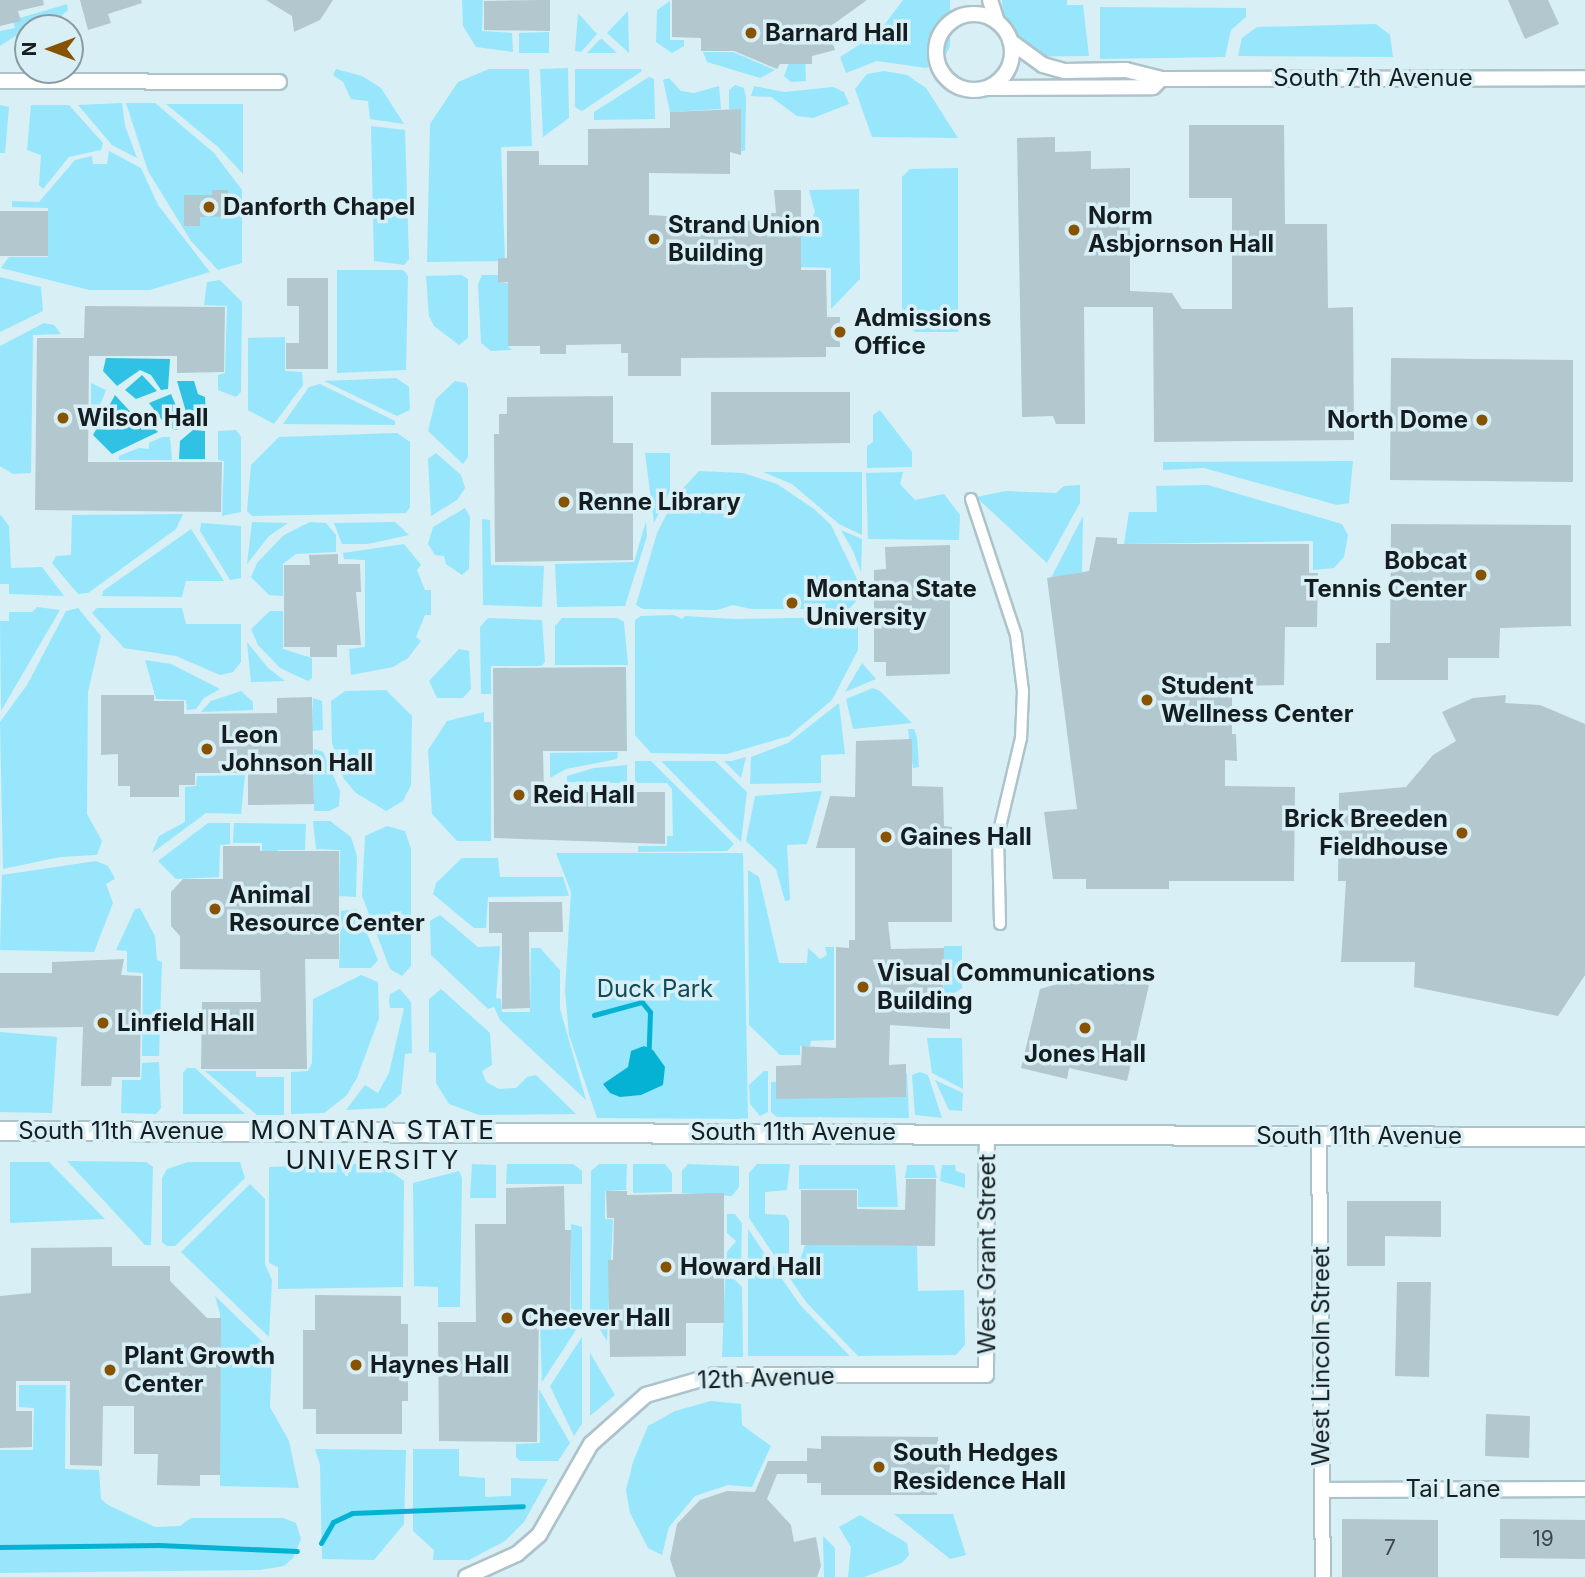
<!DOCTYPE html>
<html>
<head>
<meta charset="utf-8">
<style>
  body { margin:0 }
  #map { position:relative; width:1585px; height:1577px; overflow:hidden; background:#d8eff5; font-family:Inter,sans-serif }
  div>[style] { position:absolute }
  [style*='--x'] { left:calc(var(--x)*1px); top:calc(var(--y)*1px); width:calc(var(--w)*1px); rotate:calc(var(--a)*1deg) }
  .green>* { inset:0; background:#97e6fc }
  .forest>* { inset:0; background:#2fc2e4 }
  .water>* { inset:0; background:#06b2d3 }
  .stream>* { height:5px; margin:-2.5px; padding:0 2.5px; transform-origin:2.5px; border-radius:2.5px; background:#06b2d3 }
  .building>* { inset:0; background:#b2c7ce }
  .roads { filter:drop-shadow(2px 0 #adc3ca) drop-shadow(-2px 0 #adc3ca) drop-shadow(0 2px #adc3ca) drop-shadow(0 -2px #adc3ca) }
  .pedestrian>* { height:10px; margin:-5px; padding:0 5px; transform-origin:5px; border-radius:5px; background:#fff }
  .minor>* { height:14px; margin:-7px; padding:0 7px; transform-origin:7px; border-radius:7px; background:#fff }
  .minor>.ring { margin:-7px; padding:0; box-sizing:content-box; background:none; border:14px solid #fff; border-radius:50% }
  .tertiary>* { height:18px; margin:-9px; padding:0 9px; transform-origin:9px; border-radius:9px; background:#fff }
  .dots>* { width:19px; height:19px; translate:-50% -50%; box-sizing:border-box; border:4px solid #d8eff5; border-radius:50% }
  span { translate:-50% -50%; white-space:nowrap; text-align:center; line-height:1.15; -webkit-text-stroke:7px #d8eff5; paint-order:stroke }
  .number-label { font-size:21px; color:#3c484c }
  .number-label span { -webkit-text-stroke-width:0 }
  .poi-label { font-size:24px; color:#151d20; font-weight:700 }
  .left { translate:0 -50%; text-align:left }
  .right { translate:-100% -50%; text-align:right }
  .street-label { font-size:24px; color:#151d20 }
  .park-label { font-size:24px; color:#0f4b59 }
  .neighbourhood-label { font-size:26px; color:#151d20; letter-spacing:2px }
  .north { position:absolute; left:14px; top:14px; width:70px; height:70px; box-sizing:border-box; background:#d8eff5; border:2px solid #8a9ba0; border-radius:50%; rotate:270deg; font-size:19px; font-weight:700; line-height:28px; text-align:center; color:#151d20 }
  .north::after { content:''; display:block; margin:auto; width:24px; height:32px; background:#885300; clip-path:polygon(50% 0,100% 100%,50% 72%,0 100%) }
</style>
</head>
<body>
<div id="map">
  <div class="green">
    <div style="clip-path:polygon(462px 0,483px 0,482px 31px,512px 33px,513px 52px,476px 47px,463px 26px)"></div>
    <div style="clip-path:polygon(903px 0,950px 0,950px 46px,945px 57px,926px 68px,877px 61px,846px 73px,840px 57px,879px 32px)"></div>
    <div style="clip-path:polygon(1002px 0,1067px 0,1067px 5px,1083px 5px,1089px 56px,1005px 57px)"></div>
    <div style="clip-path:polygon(670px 1px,670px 40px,684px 40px,684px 46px,672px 53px,656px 42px,657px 10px)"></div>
    <div style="clip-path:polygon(67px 4px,68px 10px,59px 18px,28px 28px,0 46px,0 31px,15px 28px,13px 20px)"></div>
    <div style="clip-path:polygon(1100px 7px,1246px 8px,1246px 17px,1231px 30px,1225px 57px,1100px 59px)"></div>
    <div style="clip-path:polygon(628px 11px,629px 53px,607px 33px)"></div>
    <div style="clip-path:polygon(578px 13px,597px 34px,581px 52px,575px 51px)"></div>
    <div style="clip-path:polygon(1376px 24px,1390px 35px,1393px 57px,1238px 56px,1242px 38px,1257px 27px)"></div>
    <div style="clip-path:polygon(549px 32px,549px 53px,519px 53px,519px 33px)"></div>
    <div style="clip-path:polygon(602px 39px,617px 53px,587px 53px,599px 40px)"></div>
    <div style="clip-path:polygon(703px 52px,733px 52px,775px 70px,760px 78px,707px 62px)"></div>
    <div style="clip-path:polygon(792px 55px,805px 56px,806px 81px,791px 82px,784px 76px)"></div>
    <div style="clip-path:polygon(568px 68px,569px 118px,543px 137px,540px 69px)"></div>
    <div style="clip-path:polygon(336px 69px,362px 76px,381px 88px,404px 124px,370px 119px,368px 101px,351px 99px,343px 82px,333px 75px)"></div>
    <div style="clip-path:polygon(489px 69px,529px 69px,532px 146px,501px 147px,505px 261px,427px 262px,430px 124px,458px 82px)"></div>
    <div style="clip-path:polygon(575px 69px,641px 69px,642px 71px,582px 111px,575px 107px)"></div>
    <div style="clip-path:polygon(884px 71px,907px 75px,926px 88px,958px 138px,872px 137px,855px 89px,867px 74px)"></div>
    <div style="clip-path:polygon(649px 77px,654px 79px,655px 119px,594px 120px,594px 112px)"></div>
    <div style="clip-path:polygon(669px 78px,681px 91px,694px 93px,719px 86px,721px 109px,670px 112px,663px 80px)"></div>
    <div style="clip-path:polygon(735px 85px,744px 88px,746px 98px,745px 151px,741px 151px,741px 109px,729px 109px,729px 90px)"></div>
    <div style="clip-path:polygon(754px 86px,784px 92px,833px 87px,844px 92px,849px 104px,813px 118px,797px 116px,771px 97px,751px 96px)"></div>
    <div style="clip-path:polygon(122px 103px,125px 126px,137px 158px,112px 145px,78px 105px)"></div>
    <div style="clip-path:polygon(126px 103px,155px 103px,214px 153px,242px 190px,242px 263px,218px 270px,191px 241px,148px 171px)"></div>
    <div style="clip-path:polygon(166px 104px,243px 104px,243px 174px,218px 147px)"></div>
    <div style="clip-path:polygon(0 105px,9px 107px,5px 153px,0 153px)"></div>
    <div style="clip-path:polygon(31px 105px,69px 105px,103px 143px,101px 150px,69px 157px,43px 189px,39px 185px,41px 155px,27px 150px)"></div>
    <div style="clip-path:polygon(371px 126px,405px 130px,409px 259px,404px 265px,374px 261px)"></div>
    <div style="clip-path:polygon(109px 151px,141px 168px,158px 205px,210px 272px,150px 290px,89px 290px,1px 268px,9px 257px,48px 257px,48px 208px,12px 207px,12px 201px,39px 202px,75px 160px,92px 156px,93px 164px,107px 164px)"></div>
    <div style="clip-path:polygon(958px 168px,958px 332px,915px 332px,902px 320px,902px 177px,910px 169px)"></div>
    <div style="clip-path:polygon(859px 189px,860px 279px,831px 309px,831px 268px,801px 267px,801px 220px,812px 218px,815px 212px,809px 190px)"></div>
    <div style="clip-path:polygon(337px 270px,403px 270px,408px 276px,406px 370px,337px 373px)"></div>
    <div style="clip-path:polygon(461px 275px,468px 279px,468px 338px,459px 345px,434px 326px,429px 316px,426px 276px)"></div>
    <div style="clip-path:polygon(482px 275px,498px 275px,498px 283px,508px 283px,508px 346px,512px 350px,491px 351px,481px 343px,478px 284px)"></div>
    <div style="clip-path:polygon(0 277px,41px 287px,43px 311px,0 332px)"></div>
    <div style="clip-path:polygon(220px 280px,242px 302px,241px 392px,236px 397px,218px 390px,218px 375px,225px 373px,227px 306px,204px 305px,207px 282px)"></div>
    <div style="clip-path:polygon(44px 323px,54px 325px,61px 334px,33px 335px,31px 473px,13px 474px,0 466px,0 346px)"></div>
    <div style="clip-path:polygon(285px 337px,285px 371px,302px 372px,303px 385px,274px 424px,248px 410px,248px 338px)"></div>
    <div style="clip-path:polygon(396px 378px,409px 387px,410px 410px,397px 416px,324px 381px)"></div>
    <div style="clip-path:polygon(455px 381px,466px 383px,468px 389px,468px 457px,463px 464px,428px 431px,436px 399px)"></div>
    <div style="clip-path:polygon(91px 383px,106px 390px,91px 428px)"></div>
    <div style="clip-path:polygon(320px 384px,395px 421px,395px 425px,283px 424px,309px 387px)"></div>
    <div style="clip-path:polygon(880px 410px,912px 452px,912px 467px,867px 468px,867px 446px,873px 442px,873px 415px)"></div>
    <div style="clip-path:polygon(236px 430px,241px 437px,241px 512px,222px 516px,224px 461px,218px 460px,218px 431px)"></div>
    <div style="clip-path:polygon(397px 433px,410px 442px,410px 507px,406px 513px,252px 516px,247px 511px,251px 465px,279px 437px)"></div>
    <div style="clip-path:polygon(162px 437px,170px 437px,172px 460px,119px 460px,119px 456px,139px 448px,149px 449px,149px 443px)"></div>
    <div style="clip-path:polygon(436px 453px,461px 475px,465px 488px,457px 500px,431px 516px,428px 459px)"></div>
    <div style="clip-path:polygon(645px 453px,670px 453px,670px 491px,654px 523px)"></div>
    <div style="clip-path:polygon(1353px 461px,1349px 503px,1337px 505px,1204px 468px,1163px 470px,1163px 462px)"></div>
    <div style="clip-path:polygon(699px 471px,743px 473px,777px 484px,814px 509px,831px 525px,857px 579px,858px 599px,849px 609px,751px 609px,733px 605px,717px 610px,643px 609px,636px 605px,657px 533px,676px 496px)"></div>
    <div style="clip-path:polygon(763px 472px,862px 472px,862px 535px,839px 524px,792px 484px)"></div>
    <div style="clip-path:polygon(903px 472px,900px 484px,915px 500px,944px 494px,960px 515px,959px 540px,868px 539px,866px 473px)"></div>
    <div style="clip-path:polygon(1080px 485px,1080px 503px,1047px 563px,976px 497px,1006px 491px,1056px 493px,1064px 486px)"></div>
    <div style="clip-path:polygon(1208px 485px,1342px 524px,1348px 535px,1344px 557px,1334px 568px,1313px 570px,1313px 541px,1124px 544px,1129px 512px,1157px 512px,1156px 486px)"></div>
    <div style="clip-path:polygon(465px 508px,470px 517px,469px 569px,462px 575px,446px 564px,444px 556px,435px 555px,428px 544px,433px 527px)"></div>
    <div style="clip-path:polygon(0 514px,9px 526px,11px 568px,42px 567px,64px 596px,9px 594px,9px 584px,0 584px)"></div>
    <div style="clip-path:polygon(183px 514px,176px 529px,88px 593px,78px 594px,52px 563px,56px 556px,71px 555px,72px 515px)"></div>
    <div style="clip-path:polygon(1083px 516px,1082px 572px,1051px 578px)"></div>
    <div style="clip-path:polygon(482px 519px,490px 520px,491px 565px,544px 566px,542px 607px,483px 605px)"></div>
    <div style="clip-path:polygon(646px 521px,647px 536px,625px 606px,557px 607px,555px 564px,634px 562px)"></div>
    <div style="clip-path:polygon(252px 522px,288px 523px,269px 536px,247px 564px)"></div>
    <div style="clip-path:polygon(310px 522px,326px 523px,336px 535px,336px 552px,296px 554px,283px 564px,283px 596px,269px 595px,251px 577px,257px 563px,284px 535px)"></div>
    <div style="clip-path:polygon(395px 522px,409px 535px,368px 544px,342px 544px,334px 523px)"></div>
    <div style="clip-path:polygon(201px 523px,241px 526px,241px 578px,230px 580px,200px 531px)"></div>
    <div style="clip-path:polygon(191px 529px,224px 581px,186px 581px,182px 597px,102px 596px,103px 591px)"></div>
    <div style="clip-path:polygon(841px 530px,862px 539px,861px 572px,853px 551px)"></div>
    <div style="clip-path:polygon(404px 544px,421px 565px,417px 570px,425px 590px,431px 590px,431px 615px,425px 615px,416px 637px,421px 641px,408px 658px,393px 667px,351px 675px,349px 649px,365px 647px,365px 560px,344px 559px,343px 553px)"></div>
    <div style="clip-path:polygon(37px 607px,60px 610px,1px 711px,0 621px,9px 621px,9px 612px,32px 612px)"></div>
    <div style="clip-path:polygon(78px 608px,101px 636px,88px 692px,87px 814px,102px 841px,97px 855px,60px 857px,3px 869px,0 722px,27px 685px,66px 611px)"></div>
    <div style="clip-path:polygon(97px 608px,182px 608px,186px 624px,241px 624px,241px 662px,233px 672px,220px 675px,176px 656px,124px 648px,92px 613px)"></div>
    <div style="clip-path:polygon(270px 611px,283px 611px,283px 649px,312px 658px,312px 678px,308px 681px,280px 668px,258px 645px,251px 629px)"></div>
    <div style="clip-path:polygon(674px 615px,682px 619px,685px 616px,734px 619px,849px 617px,858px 626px,858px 650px,832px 700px,789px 736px,727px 754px,651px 753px,635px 735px,635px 620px,641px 616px)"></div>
    <div style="clip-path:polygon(488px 618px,542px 620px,545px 662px,541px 666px,491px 666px,491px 694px,481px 694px,480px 627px)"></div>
    <div style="clip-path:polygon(562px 618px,617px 618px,624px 622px,628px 665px,555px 665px,555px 626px)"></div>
    <div style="clip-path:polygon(247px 642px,268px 668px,285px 681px,251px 682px)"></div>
    <div style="clip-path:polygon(459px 649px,469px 651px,471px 689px,463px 698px,437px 698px,429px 681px)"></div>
    <div style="clip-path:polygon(145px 660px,171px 664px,220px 689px,204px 698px,196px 709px,187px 710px,186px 700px,156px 699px)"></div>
    <div style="clip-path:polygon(862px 663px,876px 679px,845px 692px)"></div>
    <div style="clip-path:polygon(873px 688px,880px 691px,912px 723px,853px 729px,846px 699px)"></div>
    <div style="clip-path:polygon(386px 690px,412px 716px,411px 785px,403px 801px,386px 811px,356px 793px,344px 779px,332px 743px,331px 701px,345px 691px)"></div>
    <div style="clip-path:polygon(241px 691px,253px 702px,253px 710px,201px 712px,211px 701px)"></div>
    <div style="clip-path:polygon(313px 698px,322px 701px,323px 730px,312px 731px)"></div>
    <div style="clip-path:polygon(839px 703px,845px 754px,821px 755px,821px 783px,750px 784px,751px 757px,788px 743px)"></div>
    <div style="clip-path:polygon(484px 712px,484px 722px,491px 722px,491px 841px,457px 841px,432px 814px,428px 750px,447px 721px)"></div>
    <div style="clip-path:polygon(908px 729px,914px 729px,917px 737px,919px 767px,913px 768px)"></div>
    <div style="clip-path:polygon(314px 749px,323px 752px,340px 791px,339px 806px,329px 811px,314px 811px)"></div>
    <div style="clip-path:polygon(618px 752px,617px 759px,566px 769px,550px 778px,550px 753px)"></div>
    <div style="clip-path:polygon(746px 757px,741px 778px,724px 761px,732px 761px)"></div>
    <div style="clip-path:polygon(635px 761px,651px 761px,734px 844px,727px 851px,638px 852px,638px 846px,667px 846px,667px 836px,673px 836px,672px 789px,667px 783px,635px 783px)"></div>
    <div style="clip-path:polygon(661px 761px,715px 761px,747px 792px,741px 842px)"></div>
    <div style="clip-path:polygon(627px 765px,627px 783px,567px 782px,567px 776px,594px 768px)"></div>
    <div style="clip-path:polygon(245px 775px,241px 814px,206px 813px,152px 853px,159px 836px,185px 822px,185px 787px,196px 786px,197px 776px)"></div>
    <div style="clip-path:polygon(822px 791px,807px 844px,787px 845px,790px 900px,785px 901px,776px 869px,746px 841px,755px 796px)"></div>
    <div style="clip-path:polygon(313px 821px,330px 821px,351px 837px,357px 856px,356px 897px,339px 896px,340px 850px,316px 849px)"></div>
    <div style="clip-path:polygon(208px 823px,230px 823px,230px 844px,220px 845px,219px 877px,176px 879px,158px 861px)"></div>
    <div style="clip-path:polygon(234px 823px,306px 824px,305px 850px,278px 850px,278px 862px,262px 862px,262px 843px,233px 843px)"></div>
    <div style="clip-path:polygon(387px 826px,405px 831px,411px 849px,411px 966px,402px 976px,390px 969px,362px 896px,365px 836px)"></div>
    <div style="clip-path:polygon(556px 853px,743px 853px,748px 1119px,597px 1118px,569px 1035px,565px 991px,571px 892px)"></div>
    <div style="clip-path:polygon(462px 858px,498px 858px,500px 877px,563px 877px,569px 896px,488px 897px,486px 928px,474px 928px,433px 894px,436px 883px)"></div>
    <div style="clip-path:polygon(96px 861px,108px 866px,115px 879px,106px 884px,113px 903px,94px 952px,0 950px,2px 875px)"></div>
    <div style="clip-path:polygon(748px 870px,759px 877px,779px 963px,807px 963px,808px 948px,820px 959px,827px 955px,825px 947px,834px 947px,834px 1040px,811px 1041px,810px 1046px,800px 1046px,800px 1055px,780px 1055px,749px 1025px)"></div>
    <div style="clip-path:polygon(140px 908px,155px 936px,157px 960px,162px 962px,159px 1056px,142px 1056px,143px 973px,127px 972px,127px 951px,116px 950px,135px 909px)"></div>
    <div style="clip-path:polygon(357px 909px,378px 960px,371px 968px,339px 968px,341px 911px)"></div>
    <div style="clip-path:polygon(440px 915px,478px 947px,500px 946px,496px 998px,501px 999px,502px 1012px,530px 1012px,531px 948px,540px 948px,560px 970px,560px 1009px,586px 1100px,500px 1020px,494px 1007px,488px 1009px,431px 955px,430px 921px)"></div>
    <div style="clip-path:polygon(944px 946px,962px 946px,962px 988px,951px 995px,951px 1003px,944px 1003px)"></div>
    <div style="clip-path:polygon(361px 975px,378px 982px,379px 1018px,357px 1078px,346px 1096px,324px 1113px,291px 1114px,291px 1072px,308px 1071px,312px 1063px,313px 999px)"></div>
    <div style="clip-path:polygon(400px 989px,411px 1002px,412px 1053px,405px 1054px,401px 1094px,385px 1108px,346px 1110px,365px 1085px,378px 1093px,389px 1073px,404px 1008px,390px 1008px,389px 1001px,390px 994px)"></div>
    <div style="clip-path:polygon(441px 989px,490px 1033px,492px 1065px,482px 1071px,486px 1082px,499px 1089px,516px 1088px,527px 1077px,536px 1075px,576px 1114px,479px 1115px,449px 1104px,436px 1083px,436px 1053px,429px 1052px,429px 999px)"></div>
    <div style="clip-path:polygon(0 1032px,57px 1037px,52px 1113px,0 1112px)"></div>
    <div style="clip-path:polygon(927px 1038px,962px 1038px,963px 1089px,932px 1073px)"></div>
    <div style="clip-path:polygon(159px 1062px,161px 1108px,156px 1114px,121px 1113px,122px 1080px,141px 1080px,142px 1063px)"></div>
    <div style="clip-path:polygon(187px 1068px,195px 1068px,245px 1114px,183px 1114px,183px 1073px)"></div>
    <div style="clip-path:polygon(205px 1071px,256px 1071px,256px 1077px,284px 1077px,284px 1115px,257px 1115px)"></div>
    <div style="clip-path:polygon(764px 1071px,768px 1071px,768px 1112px,760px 1116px,750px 1104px,749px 1085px)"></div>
    <div style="clip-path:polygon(920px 1072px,928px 1075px,942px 1118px,915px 1115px,912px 1075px)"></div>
    <div style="clip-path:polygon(907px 1073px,909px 1118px,777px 1117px,771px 1112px,771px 1082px)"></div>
    <div style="clip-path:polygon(935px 1080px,963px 1093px,962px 1111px,949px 1110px)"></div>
    <div style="clip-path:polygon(67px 1161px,146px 1162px,153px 1167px,151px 1245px,145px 1245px)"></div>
    <div style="clip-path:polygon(10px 1162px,49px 1162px,105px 1219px,10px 1223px)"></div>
    <div style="clip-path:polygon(188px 1162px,240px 1162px,245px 1178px,175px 1246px,167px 1246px,162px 1242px,162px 1178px,167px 1169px)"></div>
    <div style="clip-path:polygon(379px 1163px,404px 1181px,403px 1287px,278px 1289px,278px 1267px,269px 1263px,269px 1167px)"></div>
    <div style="clip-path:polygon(472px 1164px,496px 1165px,496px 1198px,470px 1198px)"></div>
    <div style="clip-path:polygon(507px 1164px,573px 1164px,582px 1171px,582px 1184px,506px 1184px)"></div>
    <div style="clip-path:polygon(599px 1164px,627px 1164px,626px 1190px,605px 1191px,605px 1219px,613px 1219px,607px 1341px,590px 1313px,591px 1171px)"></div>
    <div style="clip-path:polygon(633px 1164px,665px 1164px,672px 1173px,672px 1192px,633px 1193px)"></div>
    <div style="clip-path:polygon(688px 1164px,739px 1166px,739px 1187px,732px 1196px,682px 1193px,682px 1171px)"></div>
    <div style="clip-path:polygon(757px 1164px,790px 1164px,787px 1190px,765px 1192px,765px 1214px,785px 1215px,789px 1220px,789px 1264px,799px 1264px,805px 1245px,917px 1246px,918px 1291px,964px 1290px,965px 1345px,956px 1355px,858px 1356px,806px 1302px,749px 1218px,749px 1173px)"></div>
    <div style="clip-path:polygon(799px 1165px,895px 1165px,898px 1207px,858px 1207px,858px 1189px,799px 1189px)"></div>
    <div style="clip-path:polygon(907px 1165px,934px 1165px,937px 1178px,905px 1178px)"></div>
    <div style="clip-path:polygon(942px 1165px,955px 1165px,956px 1171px,965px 1174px,965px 1188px,940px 1181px)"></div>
    <div style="clip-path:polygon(459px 1171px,462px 1178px,460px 1307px,438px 1307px,438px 1287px,414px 1286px,413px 1183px)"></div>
    <div style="clip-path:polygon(250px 1184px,265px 1199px,265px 1264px,272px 1280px,269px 1337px,181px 1252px)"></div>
    <div style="clip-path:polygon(727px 1214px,735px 1214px,742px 1223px,741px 1264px,735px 1271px,726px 1271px,727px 1252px,736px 1241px,727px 1233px)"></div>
    <div style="clip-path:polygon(571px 1224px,582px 1227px,582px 1315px,571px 1308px)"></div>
    <div style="clip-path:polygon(748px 1229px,800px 1305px,850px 1356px,748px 1356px)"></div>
    <div style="clip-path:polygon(725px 1279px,734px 1279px,742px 1287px,743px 1357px,722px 1357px)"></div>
    <div style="clip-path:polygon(215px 1296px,272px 1351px,270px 1407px,289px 1441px,299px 1488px,220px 1486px,220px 1314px)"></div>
    <div style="clip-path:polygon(540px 1321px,572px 1321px,576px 1330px,542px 1382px)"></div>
    <div style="clip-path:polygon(582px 1337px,582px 1424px,574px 1436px,550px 1386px)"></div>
    <div style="clip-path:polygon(590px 1353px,615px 1395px,590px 1416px)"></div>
    <div style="clip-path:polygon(19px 1385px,66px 1385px,65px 1469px,99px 1470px,101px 1499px,108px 1505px,155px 1527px,180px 1526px,191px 1518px,283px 1518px,296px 1523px,301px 1539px,293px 1558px,284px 1566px,260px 1570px,0 1573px,0 1450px,33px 1450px,34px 1408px,19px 1407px)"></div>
    <div style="clip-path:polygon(539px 1389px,570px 1443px,558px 1461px,520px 1461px,516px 1457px,516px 1444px,540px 1443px)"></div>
    <div style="clip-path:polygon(711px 1401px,741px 1404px,742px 1425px,771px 1446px,752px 1487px,728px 1485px,695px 1496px,669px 1527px,662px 1555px,648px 1548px,630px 1513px,626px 1490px,633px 1462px,648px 1426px,675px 1411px)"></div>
    <div style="clip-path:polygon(315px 1449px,406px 1450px,404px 1524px,374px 1560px,322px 1559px,320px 1465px)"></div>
    <div style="clip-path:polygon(413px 1449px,459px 1449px,459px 1476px,485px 1478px,485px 1497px,511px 1496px,511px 1478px,548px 1479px,524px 1522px,505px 1541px,469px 1560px,433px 1560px,434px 1550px,413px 1531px)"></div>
    <div style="clip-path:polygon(894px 1514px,953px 1514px,966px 1555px,950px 1559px)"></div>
    <div style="clip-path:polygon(860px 1515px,907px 1543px,909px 1555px,902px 1563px,864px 1577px,848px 1577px,851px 1547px,839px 1527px)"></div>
    <div style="clip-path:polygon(823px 1536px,835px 1548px,835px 1577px,824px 1577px)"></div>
  </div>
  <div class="forest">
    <div style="clip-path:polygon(106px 358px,170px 359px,168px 389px,161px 390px,151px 375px,140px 370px,117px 386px,103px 371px)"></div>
    <div style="clip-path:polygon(142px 375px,157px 391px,136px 399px,125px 390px)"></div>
    <div style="clip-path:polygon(177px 381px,194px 381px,198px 394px,205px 397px,206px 416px,196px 422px,189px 422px)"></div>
    <div style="clip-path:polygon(171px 394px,184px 425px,177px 430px,168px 428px,149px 403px)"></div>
    <div style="clip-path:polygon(115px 395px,137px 419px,145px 419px,158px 432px,112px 454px,93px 435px)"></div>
    <div style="clip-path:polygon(193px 430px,205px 431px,205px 459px,179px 459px,180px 441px)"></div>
  </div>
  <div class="water">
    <div style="clip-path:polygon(644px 1046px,653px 1050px,665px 1067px,663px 1085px,641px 1095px,620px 1097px,610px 1093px,603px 1084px,628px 1067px,631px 1051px)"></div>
  </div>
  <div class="stream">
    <div style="--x:594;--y:1015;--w:50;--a:-15.2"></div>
    <div style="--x:642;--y:1002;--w:13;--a:51"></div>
    <div style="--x:650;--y:1012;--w:36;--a:92"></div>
    <div style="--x:321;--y:1543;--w:24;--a:-60"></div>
    <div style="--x:333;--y:1522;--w:21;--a:-25"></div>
    <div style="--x:352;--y:1513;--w:171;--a:-2.3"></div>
    <div style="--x:0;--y:1547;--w:159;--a:-0.7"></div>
    <div style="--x:159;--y:1545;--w:138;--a:2.5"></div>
  </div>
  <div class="building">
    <div style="clip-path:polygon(0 0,43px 0,44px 5px,18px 11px,21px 21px,0 26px)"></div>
    <div style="clip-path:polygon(80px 0,141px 0,142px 3px,108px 14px,111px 23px,88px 30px)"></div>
    <div style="clip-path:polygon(266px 0,333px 0,320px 20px,294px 32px,292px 16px)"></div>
    <div style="clip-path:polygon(542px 0,550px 0,550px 31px,484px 30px,484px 1px)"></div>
    <div style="clip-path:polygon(672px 0,867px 0,828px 28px,835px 50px,812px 56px,812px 64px,780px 64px,777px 69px,734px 51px,701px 51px,701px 38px,672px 37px)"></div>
    <div style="clip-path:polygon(1508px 0,1548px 0,1559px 24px,1525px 39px)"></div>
    <div style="clip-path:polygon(741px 109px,741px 155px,730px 152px,730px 174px,649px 173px,649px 215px,755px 221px,756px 213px,776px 213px,774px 190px,801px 190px,801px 270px,826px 270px,827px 317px,840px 317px,840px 347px,826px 347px,826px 357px,681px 358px,681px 376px,628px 376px,628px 353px,621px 353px,621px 344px,566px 345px,566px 354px,540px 354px,540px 346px,508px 346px,508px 282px,498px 283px,498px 258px,507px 258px,507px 151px,539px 151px,539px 165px,588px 165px,588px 129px,670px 128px,670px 112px)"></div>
    <div style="clip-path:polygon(1189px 125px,1284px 125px,1285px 224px,1327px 224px,1328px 308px,1353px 307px,1354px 440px,1154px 442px,1153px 307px,1084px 307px,1085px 424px,1056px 424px,1053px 416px,1022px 417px,1017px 138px,1055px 137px,1055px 152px,1091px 151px,1091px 169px,1130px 168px,1130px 291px,1172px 293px,1182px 309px,1232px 309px,1232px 198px,1189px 198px)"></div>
    <div style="clip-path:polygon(212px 190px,228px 190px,229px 216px,200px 217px,200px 226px,184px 226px,184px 195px,212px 195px)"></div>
    <div style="clip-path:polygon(0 211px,48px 211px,48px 256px,0 256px)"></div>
    <div style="clip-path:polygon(287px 278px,328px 278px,328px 369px,286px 369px,286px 343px,299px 343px,299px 306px,287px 306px)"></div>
    <div style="clip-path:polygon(85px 306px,225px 307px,224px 372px,177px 373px,177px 356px,89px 356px,88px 462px,222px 462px,221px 512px,35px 510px,37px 338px,84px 338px)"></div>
    <div style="clip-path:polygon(1391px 358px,1573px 360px,1573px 482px,1390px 480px)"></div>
    <div style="clip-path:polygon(711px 392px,850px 392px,850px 443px,711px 445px)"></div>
    <div style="clip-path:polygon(613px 396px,613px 443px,633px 443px,633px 560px,495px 562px,494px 434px,499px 434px,499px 414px,507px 414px,507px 397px)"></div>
    <div style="clip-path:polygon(1391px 524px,1571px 525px,1571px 626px,1500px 628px,1499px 658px,1448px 658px,1448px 680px,1376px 680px,1376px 643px,1390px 643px)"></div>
    <div style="clip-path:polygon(1096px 537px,1117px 538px,1117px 544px,1309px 544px,1309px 573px,1318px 573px,1317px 627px,1285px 627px,1284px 685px,1232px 686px,1232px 734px,1236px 734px,1237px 761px,1225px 760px,1225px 786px,1295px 787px,1294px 881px,1169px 881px,1169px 889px,1086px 889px,1086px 879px,1053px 879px,1044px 812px,1077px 809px,1047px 578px,1089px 571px)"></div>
    <div style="clip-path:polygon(950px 545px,950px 674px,886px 676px,886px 662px,874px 662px,874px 570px,886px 569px,885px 547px)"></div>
    <div style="clip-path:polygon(338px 554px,338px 564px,360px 564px,361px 592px,356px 592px,361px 645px,337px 645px,337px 657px,310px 657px,310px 647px,284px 647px,284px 565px,310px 565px,309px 555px)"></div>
    <div style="clip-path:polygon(626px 667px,627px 751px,543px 751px,544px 792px,665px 792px,665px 844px,494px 838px,493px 668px)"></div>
    <div style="clip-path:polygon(101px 695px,154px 695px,154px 701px,184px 701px,184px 714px,277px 713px,277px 698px,312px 697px,314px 804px,248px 805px,248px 773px,195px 773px,195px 785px,179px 785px,179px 797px,130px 797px,130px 786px,118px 786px,118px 754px,101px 755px)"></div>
    <div style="clip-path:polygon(1506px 695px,1505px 703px,1540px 705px,1585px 724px,1585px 975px,1558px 1016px,1414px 987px,1415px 962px,1341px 962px,1346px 881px,1338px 881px,1339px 793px,1406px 787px,1433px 755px,1456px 741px,1442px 712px,1473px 698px)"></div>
    <div style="clip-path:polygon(912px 739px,912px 786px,943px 787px,944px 826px,952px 827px,952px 922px,888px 922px,891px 949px,944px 948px,943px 1006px,950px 1005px,950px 1029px,890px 1025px,889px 1065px,906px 1064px,906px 1097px,776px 1099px,776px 1066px,801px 1065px,802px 1046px,836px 1048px,836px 947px,849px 948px,849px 940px,855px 940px,855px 848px,816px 848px,830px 796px,855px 797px,856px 741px)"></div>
    <div style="clip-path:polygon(223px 846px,260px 846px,260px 851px,339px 851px,339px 959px,305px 959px,307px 1069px,201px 1069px,202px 1002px,261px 1002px,260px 970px,180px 969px,180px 936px,171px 926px,171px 892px,183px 879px,223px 879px)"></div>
    <div style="clip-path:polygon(489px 902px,562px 902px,563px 932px,529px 932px,530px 1008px,502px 1009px,502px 933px,489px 933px)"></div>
    <div style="clip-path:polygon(124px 959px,121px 975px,141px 976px,140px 1077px,112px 1077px,111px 1086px,81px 1086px,83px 1027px,0 1028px,0 973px,52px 973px,52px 962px)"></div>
    <div style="clip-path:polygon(1080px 970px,1149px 985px,1127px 1081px,1069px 1068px,1067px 1079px,1021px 1068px,1040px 989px,1078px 978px)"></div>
    <div style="clip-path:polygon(906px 1179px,936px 1179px,935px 1246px,801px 1245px,801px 1190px,857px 1190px,857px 1209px,905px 1210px)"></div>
    <div style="clip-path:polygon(564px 1186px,565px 1230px,571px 1230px,570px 1314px,539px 1314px,537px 1442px,439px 1441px,438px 1322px,476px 1322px,475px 1224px,506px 1224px,506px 1188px)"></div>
    <div style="clip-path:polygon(606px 1191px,627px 1191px,627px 1195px,724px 1193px,724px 1323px,686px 1323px,686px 1356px,610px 1357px,608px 1260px,613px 1260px,614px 1218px,607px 1218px)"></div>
    <div style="clip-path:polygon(1347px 1201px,1441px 1201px,1441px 1237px,1385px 1236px,1385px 1266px,1347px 1266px)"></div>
    <div style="clip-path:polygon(112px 1247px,112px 1266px,170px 1266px,170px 1281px,207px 1318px,221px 1318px,220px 1475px,200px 1475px,200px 1486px,157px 1485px,158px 1454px,134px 1454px,134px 1406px,103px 1406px,102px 1466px,70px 1465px,70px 1381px,16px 1381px,16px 1411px,32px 1411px,32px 1447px,0 1448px,0 1296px,31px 1293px,31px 1248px)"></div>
    <div style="clip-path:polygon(1397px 1282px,1431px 1282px,1429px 1377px,1395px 1376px)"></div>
    <div style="clip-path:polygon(315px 1295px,401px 1296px,401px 1324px,408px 1324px,408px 1401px,402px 1401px,402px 1434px,316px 1434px,316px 1409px,303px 1409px,303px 1330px,315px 1330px)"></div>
    <div style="clip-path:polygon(1486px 1414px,1530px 1416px,1529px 1458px,1485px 1456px)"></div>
    <div style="clip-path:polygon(821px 1436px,938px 1437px,938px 1448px,950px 1448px,950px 1481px,937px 1481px,937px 1495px,821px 1495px,821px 1483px,807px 1483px,807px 1474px,777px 1474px,767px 1499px,791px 1525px,794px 1542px,816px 1537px,821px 1566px,817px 1577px,676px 1577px,670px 1559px,677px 1524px,700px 1500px,727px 1491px,755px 1492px,768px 1461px,807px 1461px,807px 1448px,821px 1449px)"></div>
    <div style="clip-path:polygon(1342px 1519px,1438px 1520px,1438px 1577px,1342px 1577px)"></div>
    <div style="clip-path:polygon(1500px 1519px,1585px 1520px,1585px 1559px,1500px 1558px)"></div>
  </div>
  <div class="roads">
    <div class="pedestrian">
      <div style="--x:971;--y:499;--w:143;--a:71.7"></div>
      <div style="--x:1016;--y:635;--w:56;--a:82.9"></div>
      <div style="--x:1023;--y:691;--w:47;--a:92.4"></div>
      <div style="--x:1021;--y:738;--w:100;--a:103.3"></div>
      <div style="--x:998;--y:835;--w:89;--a:88.7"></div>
    </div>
    <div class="minor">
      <div style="--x:990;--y:0;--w:23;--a:72"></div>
      <div class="ring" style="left:936px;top:14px;width:62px;height:62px"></div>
      <div style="--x:1010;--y:41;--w:41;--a:36"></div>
      <div style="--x:1043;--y:65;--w:22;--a:16"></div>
      <div style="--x:1064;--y:71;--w:62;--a:-0.9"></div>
      <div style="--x:1126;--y:70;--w:36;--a:14"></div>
      <div style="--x:1161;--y:79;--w:424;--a:-0.1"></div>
      <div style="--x:0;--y:81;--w:279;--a:0.2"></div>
      <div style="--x:988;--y:88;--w:165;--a:-0.3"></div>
      <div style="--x:1153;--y:87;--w:11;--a:-45"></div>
      <div style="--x:1319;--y:1136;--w:441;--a:89.5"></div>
      <div style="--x:1322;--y:1490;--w:263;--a:-0.2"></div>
      <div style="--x:466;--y:1577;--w:56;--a:-24.3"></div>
      <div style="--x:517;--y:1554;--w:29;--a:-41"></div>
      <div style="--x:539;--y:1535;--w:105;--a:-60.3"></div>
      <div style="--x:591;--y:1444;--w:74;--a:-41.7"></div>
      <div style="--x:646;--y:1395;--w:72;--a:-16.2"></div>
      <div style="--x:715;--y:1375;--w:271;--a:0"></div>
      <div style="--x:986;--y:1375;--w:242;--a:-89.8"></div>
    </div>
    <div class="tertiary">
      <div style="--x:0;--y:1131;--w:1585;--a:0.22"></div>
    </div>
  </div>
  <div class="dots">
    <div style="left:751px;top:33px;background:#885300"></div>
    <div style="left:209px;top:207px;background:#885300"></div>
    <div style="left:1074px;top:230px;background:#885300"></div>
    <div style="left:654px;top:239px;background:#885300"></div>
    <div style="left:840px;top:332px;background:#885300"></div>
    <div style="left:63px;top:418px;background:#885300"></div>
    <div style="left:1482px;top:420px;background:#885300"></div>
    <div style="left:564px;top:502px;background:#885300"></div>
    <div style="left:1481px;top:575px;background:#885300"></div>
    <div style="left:792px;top:603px;background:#885300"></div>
    <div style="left:1147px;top:700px;background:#885300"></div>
    <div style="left:207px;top:749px;background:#885300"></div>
    <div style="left:519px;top:795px;background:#885300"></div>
    <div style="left:1462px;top:833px;background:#885300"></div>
    <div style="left:886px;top:837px;background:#885300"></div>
    <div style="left:215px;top:909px;background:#885300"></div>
    <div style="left:863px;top:987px;background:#885300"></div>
    <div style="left:103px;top:1023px;background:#885300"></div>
    <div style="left:1085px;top:1028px;background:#885300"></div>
    <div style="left:666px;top:1267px;background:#885300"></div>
    <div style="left:507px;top:1318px;background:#885300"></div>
    <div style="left:356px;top:1365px;background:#885300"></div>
    <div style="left:110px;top:1370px;background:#885300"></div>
    <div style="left:879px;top:1467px;background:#885300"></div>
  </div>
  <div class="number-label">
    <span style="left:1543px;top:1539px">19</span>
    <span style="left:1390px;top:1548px">7</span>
  </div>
  <div class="poi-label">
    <span class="left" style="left:765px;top:33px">Barnard Hall</span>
    <span class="left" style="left:223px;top:207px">Danforth Chapel</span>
    <span class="left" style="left:1088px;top:230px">Norm<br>Asbjornson Hall</span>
    <span class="left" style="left:668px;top:239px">Strand Union<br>Building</span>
    <span class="left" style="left:854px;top:332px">Admissions<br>Office</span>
    <span class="left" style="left:77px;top:418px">Wilson Hall</span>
    <span class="right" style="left:1468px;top:420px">North Dome</span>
    <span class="left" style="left:578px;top:502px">Renne Library</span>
    <span class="right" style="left:1467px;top:575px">Bobcat<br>Tennis Center</span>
    <span class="left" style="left:806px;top:603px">Montana State<br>University</span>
    <span class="left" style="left:1161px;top:700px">Student<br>Wellness Center</span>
    <span class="left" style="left:221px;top:749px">Leon<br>Johnson Hall</span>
    <span class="left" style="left:533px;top:795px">Reid Hall</span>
    <span class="right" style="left:1448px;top:833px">Brick Breeden<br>Fieldhouse</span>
    <span class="left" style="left:900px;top:837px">Gaines Hall</span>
    <span class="left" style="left:229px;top:909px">Animal<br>Resource Center</span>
    <span class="left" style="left:877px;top:987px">Visual Communications<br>Building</span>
    <span class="left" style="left:117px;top:1023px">Linfield Hall</span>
    <span style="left:1085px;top:1054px">Jones Hall</span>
    <span class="left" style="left:680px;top:1267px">Howard Hall</span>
    <span class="left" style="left:521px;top:1318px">Cheever Hall</span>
    <span class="left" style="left:124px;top:1370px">Plant Growth<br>Center</span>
    <span class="left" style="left:370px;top:1365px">Haynes Hall</span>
    <span class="left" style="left:893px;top:1467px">South Hedges<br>Residence Hall</span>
  </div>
  <div class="street-label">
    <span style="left:1373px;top:78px">South 7th Avenue</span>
    <span style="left:121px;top:1131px">South 11th Avenue</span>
    <span style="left:793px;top:1132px">South 11th Avenue</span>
    <span style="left:1359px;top:1136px">South 11th Avenue</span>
    <span style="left:987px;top:1254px;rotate:-90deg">West Grant Street</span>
    <span style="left:1321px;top:1356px;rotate:-90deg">West Lincoln Street</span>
    <span style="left:766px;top:1378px;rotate:-2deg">12th Avenue</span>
    <span style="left:1453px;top:1489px">Tai Lane</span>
  </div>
  <div class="park-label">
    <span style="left:655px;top:989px">Duck Park</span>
  </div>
  <div class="neighbourhood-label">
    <span style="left:373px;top:1145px">MONTANA STATE<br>UNIVERSITY</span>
  </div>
  <div class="north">N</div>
</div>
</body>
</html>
